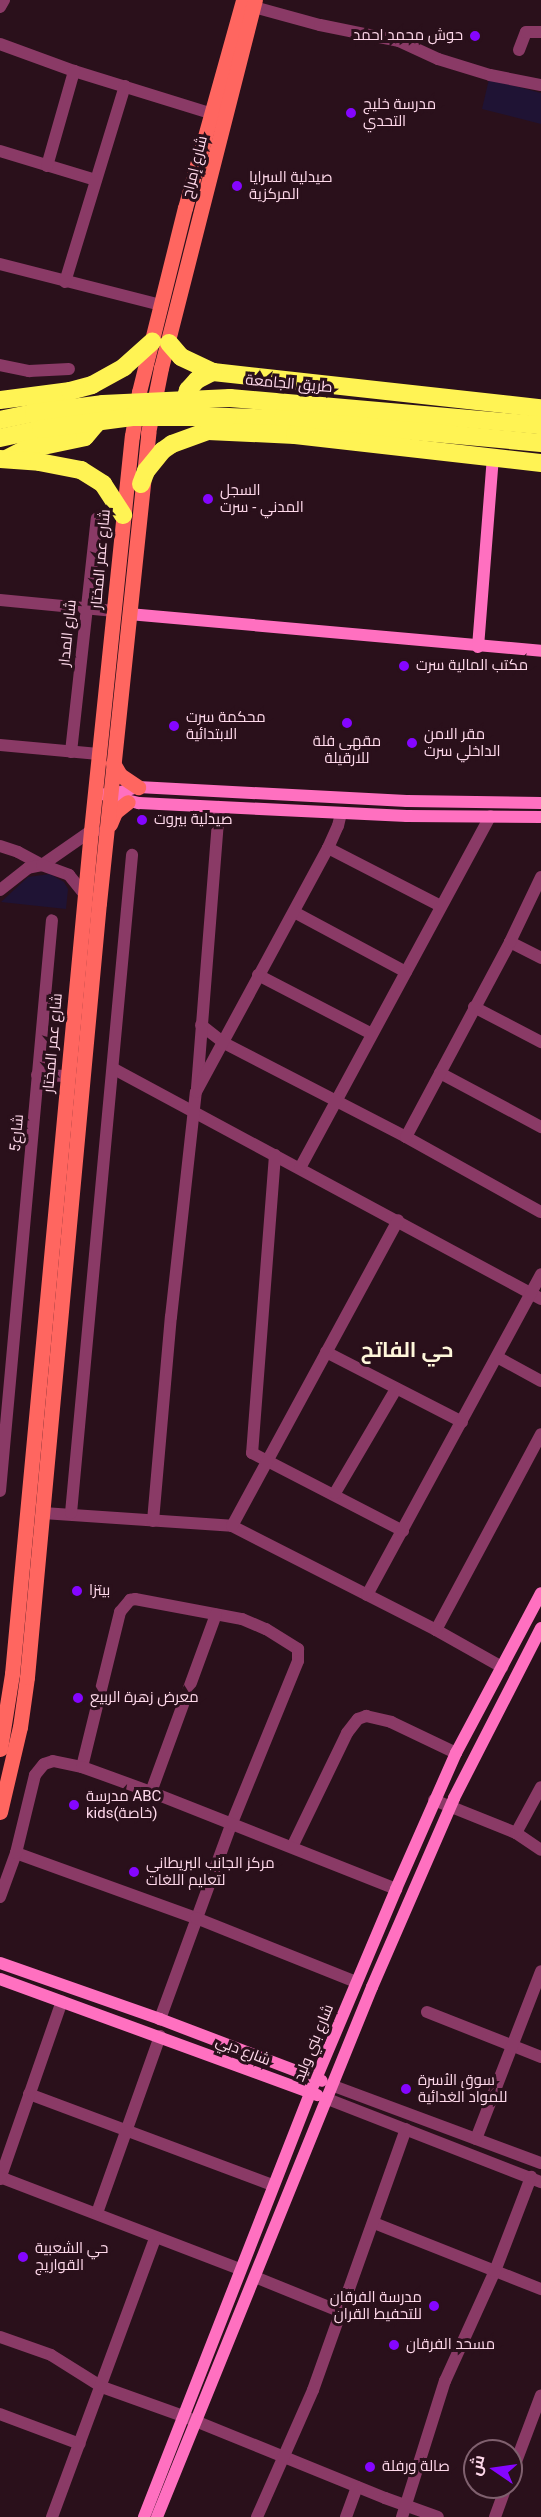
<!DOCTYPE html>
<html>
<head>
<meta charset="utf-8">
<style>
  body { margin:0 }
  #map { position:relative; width:541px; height:2517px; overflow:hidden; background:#2a101b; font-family:Roboto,Cairo,sans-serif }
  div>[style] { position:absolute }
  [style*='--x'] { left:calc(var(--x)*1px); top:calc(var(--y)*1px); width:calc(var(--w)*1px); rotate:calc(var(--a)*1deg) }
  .green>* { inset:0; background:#1f1334 }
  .street>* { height:12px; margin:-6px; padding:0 6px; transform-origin:6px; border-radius:6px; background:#8a3a66 }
  .secondary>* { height:12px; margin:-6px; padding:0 6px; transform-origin:6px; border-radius:6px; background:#ff70c0 }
  .primary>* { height:15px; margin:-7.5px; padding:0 7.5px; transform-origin:7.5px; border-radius:7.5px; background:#ff6660 }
  .highway>* { height:18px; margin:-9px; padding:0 9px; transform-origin:9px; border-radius:9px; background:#fff354 }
  .highway-bridge>* { height:18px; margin:-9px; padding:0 9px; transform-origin:9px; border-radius:9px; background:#fff354 }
  .dots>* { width:16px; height:16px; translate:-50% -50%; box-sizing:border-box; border:3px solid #2a101b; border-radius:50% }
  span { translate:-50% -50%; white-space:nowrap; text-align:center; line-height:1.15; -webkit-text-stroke:6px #2a101b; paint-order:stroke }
  .poi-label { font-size:15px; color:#ffd9eb }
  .right { translate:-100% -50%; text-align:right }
  .left { translate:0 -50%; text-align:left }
  .street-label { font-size:15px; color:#ffd9eb }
  .district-label { font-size:21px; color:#fff7db; font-weight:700 }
  .north { position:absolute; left:463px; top:2439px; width:60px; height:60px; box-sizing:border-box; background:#2a101b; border:2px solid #7f606e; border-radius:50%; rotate:283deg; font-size:16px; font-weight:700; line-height:24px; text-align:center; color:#ffd9eb }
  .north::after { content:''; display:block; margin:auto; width:21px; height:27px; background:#8505ff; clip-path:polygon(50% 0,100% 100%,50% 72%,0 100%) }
</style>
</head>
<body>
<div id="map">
  <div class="green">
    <div style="clip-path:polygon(489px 79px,541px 93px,541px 124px,482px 109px)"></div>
    <div style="clip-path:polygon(50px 874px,64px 882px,68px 889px,66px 909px,1px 902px,28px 877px)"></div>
  </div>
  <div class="street">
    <div style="--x:0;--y:7;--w:8;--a:-60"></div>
    <div style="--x:254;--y:7;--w:68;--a:15.3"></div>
    <div style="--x:320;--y:25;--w:81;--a:11.4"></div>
    <div style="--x:399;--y:41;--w:43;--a:24.8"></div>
    <div style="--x:438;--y:59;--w:54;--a:17.1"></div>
    <div style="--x:490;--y:75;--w:52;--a:11.1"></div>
    <div style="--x:0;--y:44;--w:79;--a:20"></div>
    <div style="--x:74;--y:71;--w:145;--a:17.2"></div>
    <div style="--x:519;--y:50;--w:19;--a:-69"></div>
    <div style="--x:526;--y:32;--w:15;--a:0"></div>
    <div style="--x:0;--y:151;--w:100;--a:16.8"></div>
    <div style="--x:47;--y:166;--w:99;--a:-74.1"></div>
    <div style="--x:0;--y:264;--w:166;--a:14.3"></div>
    <div style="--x:65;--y:282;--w:205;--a:-73"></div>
    <div style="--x:0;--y:365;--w:30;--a:12"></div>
    <div style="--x:29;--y:371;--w:40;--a:-2.9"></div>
    <div style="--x:0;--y:600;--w:115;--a:5.5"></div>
    <div style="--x:0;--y:745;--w:99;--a:5.2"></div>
    <div style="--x:71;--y:752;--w:235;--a:-83.7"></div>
    <div style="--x:0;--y:846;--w:19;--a:18"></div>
    <div style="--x:18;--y:852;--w:27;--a:28"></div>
    <div style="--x:42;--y:865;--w:60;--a:-34.8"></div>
    <div style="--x:91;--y:831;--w:4;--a:0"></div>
    <div style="--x:328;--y:848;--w:127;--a:27.2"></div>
    <div style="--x:0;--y:890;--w:36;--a:-38"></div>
    <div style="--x:28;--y:868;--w:14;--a:-12"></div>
    <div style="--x:42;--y:865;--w:29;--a:20"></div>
    <div style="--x:69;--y:875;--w:26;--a:51"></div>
    <div style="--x:294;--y:912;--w:127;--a:28.2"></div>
    <div style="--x:510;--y:942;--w:35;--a:27"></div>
    <div style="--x:258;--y:975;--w:128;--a:27.4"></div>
    <div style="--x:474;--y:1007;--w:76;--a:27.6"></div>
    <div style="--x:201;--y:1025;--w:29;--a:38"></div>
    <div style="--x:224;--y:1043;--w:205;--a:27.3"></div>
    <div style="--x:406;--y:1137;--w:154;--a:29.1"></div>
    <div style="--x:114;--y:1069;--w:485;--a:28.3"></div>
    <div style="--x:440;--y:1073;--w:115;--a:28.1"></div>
    <div style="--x:37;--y:1075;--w:31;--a:2"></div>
    <div style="--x:197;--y:1088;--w:282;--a:-85.5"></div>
    <div style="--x:406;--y:1137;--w:221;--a:-61.9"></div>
    <div style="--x:510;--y:942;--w:72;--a:-64.5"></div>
    <div style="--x:275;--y:1155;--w:299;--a:94.4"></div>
    <div style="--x:252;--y:1453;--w:170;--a:27.3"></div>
    <div style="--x:300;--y:1168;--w:400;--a:-61.6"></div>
    <div style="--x:326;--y:1352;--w:153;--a:27.2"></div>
    <div style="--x:497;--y:1357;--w:50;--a:28.6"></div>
    <div style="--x:0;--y:1491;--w:573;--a:-84.8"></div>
    <div style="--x:335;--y:1493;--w:121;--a:-59.6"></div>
    <div style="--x:43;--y:1513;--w:189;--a:3.9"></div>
    <div style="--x:232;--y:1526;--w:229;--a:27"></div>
    <div style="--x:436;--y:1630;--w:76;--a:29.3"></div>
    <div style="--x:71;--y:1513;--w:661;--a:-84.7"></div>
    <div style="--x:153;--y:1521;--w:205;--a:-85"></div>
    <div style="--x:171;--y:1317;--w:226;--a:-83.7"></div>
    <div style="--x:196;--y:1092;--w:277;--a:-61.6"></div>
    <div style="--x:328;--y:848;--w:24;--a:-66"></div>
    <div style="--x:338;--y:826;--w:13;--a:-77"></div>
    <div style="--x:232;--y:1526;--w:348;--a:-61.5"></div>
    <div style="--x:367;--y:1595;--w:365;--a:-61.5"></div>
    <div style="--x:436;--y:1630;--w:222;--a:-61.8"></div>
    <div style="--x:82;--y:1767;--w:160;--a:-76.2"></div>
    <div style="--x:120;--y:1612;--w:16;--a:-50"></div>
    <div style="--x:130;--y:1600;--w:5;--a:-11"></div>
    <div style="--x:135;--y:1599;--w:109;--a:10.6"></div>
    <div style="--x:242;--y:1619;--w:26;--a:23"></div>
    <div style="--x:266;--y:1629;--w:38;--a:32"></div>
    <div style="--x:298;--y:1649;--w:12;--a:90"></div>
    <div style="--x:298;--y:1661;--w:177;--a:112.2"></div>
    <div style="--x:231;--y:1825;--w:207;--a:110.1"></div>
    <div style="--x:151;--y:1792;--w:189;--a:-69.9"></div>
    <div style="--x:434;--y:1800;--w:88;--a:21.9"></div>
    <div style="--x:516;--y:1833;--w:30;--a:34"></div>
    <div style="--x:516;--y:1833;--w:52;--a:-61.5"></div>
    <div style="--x:292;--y:1847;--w:127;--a:-64.2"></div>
    <div style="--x:347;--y:1733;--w:18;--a:-52"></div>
    <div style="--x:358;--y:1719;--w:9;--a:-21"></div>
    <div style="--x:366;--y:1716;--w:26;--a:13"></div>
    <div style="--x:391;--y:1722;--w:72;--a:25.5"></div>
    <div style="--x:16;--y:1853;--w:191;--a:19.9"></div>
    <div style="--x:196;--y:1918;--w:172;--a:21.8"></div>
    <div style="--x:0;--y:1897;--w:47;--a:-70"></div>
    <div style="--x:16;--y:1853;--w:80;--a:-76.3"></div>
    <div style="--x:35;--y:1775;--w:14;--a:-51"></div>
    <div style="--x:44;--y:1764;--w:9;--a:-18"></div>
    <div style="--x:53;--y:1761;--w:30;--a:12"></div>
    <div style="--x:82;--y:1767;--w:73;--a:19.9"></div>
    <div style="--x:151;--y:1792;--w:264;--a:21.6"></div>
    <div style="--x:427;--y:2012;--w:123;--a:21.5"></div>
    <div style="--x:331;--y:2085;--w:224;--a:20.4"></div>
    <div style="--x:29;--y:2094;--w:260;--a:20.5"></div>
    <div style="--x:325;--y:2098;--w:232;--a:21.3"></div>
    <div style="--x:476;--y:2139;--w:180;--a:-68.8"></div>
    <div style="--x:0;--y:2177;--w:257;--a:21"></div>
    <div style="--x:0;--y:2179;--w:188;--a:-70.8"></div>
    <div style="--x:97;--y:2213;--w:188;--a:-70.4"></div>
    <div style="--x:374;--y:2223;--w:180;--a:21.6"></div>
    <div style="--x:255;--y:2277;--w:93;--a:22.1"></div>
    <div style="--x:0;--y:2337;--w:54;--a:19.4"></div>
    <div style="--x:51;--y:2355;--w:60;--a:32.1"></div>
    <div style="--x:102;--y:2387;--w:86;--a:19.7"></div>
    <div style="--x:183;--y:2416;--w:218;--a:22.1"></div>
    <div style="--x:385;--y:2498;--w:56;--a:19.7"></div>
    <div style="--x:0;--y:2414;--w:85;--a:20.6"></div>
    <div style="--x:511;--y:2475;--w:85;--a:-69.4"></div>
    <div style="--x:52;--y:2517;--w:297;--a:-69.7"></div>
    <div style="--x:257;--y:2517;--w:139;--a:-66.2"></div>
    <div style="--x:313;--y:2390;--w:277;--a:-70.4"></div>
    <div style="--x:346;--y:2517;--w:32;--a:-70"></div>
    <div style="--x:402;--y:2517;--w:143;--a:-72.5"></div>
    <div style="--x:445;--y:2381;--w:121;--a:-65.6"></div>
    <div style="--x:495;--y:2271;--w:101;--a:-69"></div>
    <div style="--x:495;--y:2517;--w:32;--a:-70"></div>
  </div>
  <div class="secondary">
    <div style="--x:129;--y:614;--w:414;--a:5.1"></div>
    <div style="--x:478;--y:647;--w:191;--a:-85.5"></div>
    <div style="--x:102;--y:794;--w:38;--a:14"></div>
    <div style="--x:139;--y:803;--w:268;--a:2.8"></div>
    <div style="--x:407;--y:816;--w:134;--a:0.4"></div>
    <div style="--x:110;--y:795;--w:29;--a:-16"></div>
    <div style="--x:138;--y:787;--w:269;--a:3"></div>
    <div style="--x:407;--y:801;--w:134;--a:0.9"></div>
    <div style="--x:0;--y:1963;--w:170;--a:19.3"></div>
    <div style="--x:160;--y:2019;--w:173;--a:20.9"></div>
    <div style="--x:0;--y:1979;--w:338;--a:20.1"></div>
    <div style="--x:144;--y:2517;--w:455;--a:-68.6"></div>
    <div style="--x:310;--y:2093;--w:221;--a:-67.1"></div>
    <div style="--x:396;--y:1889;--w:149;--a:-66.2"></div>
    <div style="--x:456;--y:1753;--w:181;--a:-62"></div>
    <div style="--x:157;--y:2517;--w:572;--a:-67.92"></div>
    <div style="--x:372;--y:1987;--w:206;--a:-66.5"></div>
    <div style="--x:454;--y:1798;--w:191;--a:-62.9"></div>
  </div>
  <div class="primary">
    <div style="--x:113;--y:763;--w:14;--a:60"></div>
    <div style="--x:120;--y:775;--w:22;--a:34"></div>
    <div style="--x:110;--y:824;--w:13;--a:-67"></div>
    <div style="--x:115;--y:812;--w:16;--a:-38"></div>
    <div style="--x:0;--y:1749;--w:76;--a:-80.9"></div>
    <div style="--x:12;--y:1674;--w:847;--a:-84.65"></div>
    <div style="--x:91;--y:831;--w:397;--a:-84.1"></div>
    <div style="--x:132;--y:436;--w:45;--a:-81"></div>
    <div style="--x:139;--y:392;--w:190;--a:-76"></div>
    <div style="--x:185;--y:208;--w:216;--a:-74.4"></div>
    <div style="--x:0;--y:1812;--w:87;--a:-76.8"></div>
    <div style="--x:20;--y:1727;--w:50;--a:-82"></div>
    <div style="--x:27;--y:1677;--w:777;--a:-84.69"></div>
    <div style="--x:99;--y:903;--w:473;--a:-84"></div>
    <div style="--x:148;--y:433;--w:66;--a:-78.7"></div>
    <div style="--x:161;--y:368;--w:380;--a:-75.7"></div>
  </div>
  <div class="highway">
    <div style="--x:169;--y:343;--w:18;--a:49"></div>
    <div style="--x:181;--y:357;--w:35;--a:25"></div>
    <div style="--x:213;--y:372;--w:330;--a:6.3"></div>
    <div style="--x:230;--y:398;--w:312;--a:5"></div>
    <div style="--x:0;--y:400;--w:71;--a:-7.3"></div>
    <div style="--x:70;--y:391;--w:23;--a:-15"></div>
    <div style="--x:92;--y:385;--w:37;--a:-29"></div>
    <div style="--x:124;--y:367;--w:38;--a:-42"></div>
    <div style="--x:186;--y:413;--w:10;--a:-101"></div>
    <div style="--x:184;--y:403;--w:14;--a:-73"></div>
    <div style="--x:188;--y:390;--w:13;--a:-48"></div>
    <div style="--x:197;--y:380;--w:18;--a:-27"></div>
    <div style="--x:228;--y:417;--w:55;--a:2.1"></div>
    <div style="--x:283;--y:419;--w:259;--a:5.3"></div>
    <div style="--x:0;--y:420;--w:35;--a:-12"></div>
    <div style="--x:0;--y:438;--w:42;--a:-12.4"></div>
    <div style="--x:8;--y:458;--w:18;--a:-27"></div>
    <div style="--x:24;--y:450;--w:62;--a:-12"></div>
    <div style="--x:85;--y:437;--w:17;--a:-50"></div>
    <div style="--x:96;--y:424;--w:15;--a:-79"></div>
    <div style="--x:0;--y:459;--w:39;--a:4"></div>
    <div style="--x:39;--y:462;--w:43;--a:10.8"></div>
    <div style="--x:81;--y:470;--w:26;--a:32"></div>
    <div style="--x:103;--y:484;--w:37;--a:57"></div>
    <div style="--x:141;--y:484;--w:14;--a:-69"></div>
    <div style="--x:146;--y:471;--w:26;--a:-51"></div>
    <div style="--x:162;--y:451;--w:12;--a:-35"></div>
    <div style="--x:172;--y:444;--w:38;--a:-20"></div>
    <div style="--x:208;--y:431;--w:87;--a:2.6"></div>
    <div style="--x:295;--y:435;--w:248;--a:6.5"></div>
  </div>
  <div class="highway-bridge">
    <div style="--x:34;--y:413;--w:70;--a:-7.4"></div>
    <div style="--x:103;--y:404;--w:127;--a:-2.7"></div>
    <div style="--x:41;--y:429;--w:92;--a:-7.5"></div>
    <div style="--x:132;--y:417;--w:96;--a:0"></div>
  </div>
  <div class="dots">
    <div style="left:475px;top:36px;background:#8505ff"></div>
    <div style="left:351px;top:113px;background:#8505ff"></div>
    <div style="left:237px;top:186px;background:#8505ff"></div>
    <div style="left:208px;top:499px;background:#8505ff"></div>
    <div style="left:404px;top:666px;background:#8505ff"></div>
    <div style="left:347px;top:723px;background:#8505ff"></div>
    <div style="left:174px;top:726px;background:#8505ff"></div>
    <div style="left:412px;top:743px;background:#8505ff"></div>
    <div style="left:142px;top:820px;background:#8505ff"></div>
    <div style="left:77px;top:1591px;background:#8505ff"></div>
    <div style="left:78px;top:1698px;background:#8505ff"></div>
    <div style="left:74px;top:1805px;background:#8505ff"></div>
    <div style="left:134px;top:1872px;background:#8505ff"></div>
    <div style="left:406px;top:2089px;background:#8505ff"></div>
    <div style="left:23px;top:2257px;background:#8505ff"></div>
    <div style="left:434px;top:2306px;background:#8505ff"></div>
    <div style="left:394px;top:2345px;background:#8505ff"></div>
    <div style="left:370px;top:2467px;background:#8505ff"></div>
  </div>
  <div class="poi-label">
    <span class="right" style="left:463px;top:36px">حوش محمد احمد</span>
    <span class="left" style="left:363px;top:113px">مدرسة خليج<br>التحدي</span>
    <span class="left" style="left:249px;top:186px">صيدلية السرايا<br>المركزية</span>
    <span class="left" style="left:220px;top:499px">السجل<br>المدني - سرت</span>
    <span class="left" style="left:416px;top:666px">مكتب المالية سرت</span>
    <span class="left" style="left:186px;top:726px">محكمة سرت<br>الابتدائية</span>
    <span class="left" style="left:424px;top:743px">مقر الامن<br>الداخلي سرت</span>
    <span style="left:347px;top:750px">مقهي فلة<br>للارقيلة</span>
    <span class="left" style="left:154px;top:820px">صيدلية بيروت</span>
    <span class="left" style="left:89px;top:1591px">بيتزا</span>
    <span class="left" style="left:90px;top:1698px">معرض زهرة الربيع</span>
    <span class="left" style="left:86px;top:1805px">مدرسة ABC<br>kids(خاصة)</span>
    <span class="left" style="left:146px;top:1872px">مركز الجانب البريطاني<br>لتعليم اللغات</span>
    <span class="left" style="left:418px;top:2089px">سوق الأسرة<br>للمواد الغدائية</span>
    <span class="left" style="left:35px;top:2257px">حي الشعبية<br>القواريج</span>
    <span class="right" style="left:422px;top:2306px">مدرسة الفرقان<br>للتحفيط القران</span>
    <span class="left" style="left:406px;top:2345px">مسحد الفرقان</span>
    <span class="left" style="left:382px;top:2467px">صالة ورفلة</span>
  </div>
  <div class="street-label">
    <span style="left:195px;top:167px;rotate:-76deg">شارع إمراح</span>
    <span style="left:289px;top:384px;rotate:5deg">طريق الجامعة</span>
    <span style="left:101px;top:559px;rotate:-85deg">شارع عمر المختار</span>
    <span style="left:68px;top:633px;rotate:-84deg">شارع المدار</span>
    <span style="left:53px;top:1043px;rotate:-85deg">شارع عمر المختار</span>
    <span style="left:17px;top:1133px;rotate:-85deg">شارع5</span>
    <span style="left:314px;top:2043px;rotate:-68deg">شارع بني وليد</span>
    <span style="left:243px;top:2051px;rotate:21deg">شارع دبي</span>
  </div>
  <div class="district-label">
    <span style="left:407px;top:1350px">حي الفاتح</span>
  </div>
  <div class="north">ش</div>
</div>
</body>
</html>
